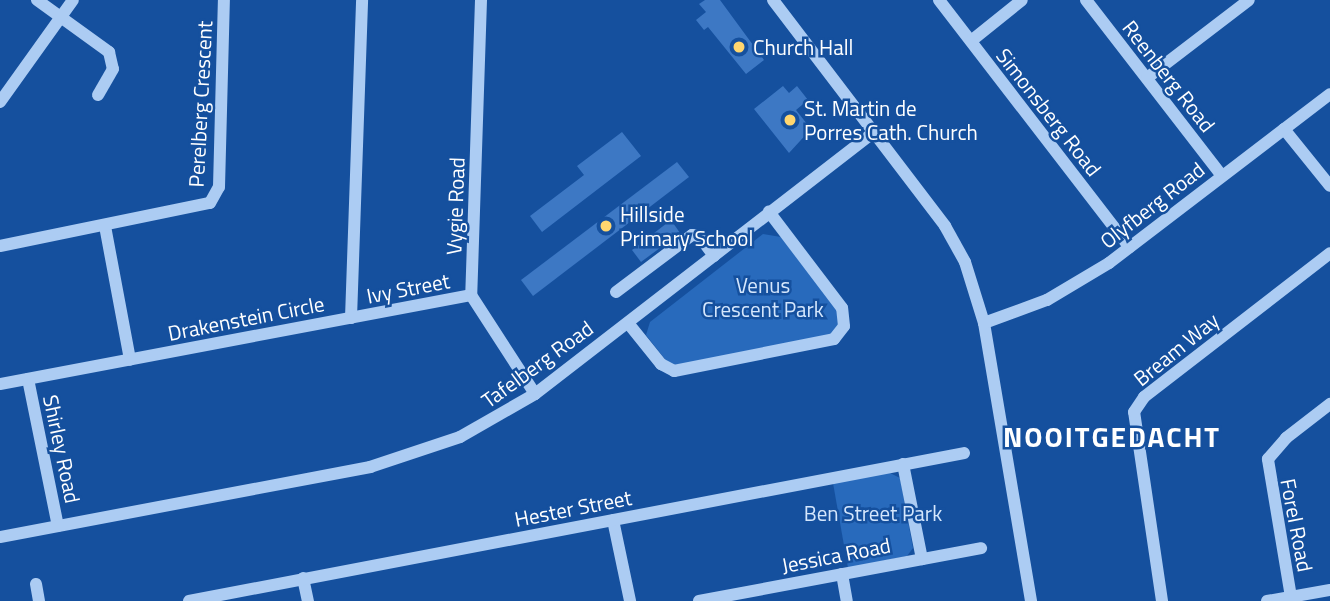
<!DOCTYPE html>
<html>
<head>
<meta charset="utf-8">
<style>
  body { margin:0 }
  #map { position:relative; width:1330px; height:601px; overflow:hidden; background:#15509e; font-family:"Titillium Web",sans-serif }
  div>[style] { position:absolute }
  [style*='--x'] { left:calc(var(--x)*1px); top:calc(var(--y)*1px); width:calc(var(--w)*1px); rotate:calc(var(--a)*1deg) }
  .green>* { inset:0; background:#286abc }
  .building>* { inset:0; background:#3d78c4 }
  .minor>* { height:12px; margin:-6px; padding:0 6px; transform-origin:6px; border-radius:6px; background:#acccf3 }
  .dots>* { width:19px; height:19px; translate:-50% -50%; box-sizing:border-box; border:4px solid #15509e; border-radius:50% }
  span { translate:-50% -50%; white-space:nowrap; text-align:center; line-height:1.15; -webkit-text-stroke:5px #15509e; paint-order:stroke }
  .poi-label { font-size:21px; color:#fff }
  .left { translate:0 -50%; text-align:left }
  .street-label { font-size:21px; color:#fff }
  .park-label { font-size:21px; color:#d5e7fd }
  .district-label { font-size:28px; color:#fff; font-weight:700; letter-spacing:2px }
</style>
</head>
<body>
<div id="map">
  <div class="green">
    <div style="clip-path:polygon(763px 234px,781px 237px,838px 311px,839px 323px,831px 335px,676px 365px,668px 363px,646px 335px,650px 322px)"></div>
    <div style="clip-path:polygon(888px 472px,900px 478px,913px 548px,907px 556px,848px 568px,833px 483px)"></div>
  </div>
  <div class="building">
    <div style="clip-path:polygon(705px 0,720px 0,764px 60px,746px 74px,708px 27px,704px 30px,696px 20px,706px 12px,699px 4px)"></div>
    <div style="clip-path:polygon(783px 86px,789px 93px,797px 86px,808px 100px,796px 110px,811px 129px,789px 153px,754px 109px)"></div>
    <div style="clip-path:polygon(622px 132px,641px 156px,542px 232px,530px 216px,584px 175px,577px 166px)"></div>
    <div style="clip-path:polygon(677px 162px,689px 177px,533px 296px,521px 280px)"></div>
    <div style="clip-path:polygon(671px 220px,680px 233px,641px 262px,632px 250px)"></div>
  </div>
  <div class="minor">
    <div style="--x:37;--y:0;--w:89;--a:35.8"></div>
    <div style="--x:109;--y:52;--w:17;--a:77"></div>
    <div style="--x:113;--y:69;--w:30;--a:120"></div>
    <div style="--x:481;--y:0;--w:295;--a:91.9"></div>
    <div style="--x:471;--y:295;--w:118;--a:57.1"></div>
    <div style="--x:773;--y:0;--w:284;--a:52.7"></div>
    <div style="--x:945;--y:226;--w:41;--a:60.9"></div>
    <div style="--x:965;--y:262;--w:64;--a:72.7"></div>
    <div style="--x:984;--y:323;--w:282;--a:80.4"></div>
    <div style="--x:939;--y:0;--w:312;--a:52.4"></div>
    <div style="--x:1086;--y:0;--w:222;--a:52.3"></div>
    <div style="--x:971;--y:41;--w:65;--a:-38.8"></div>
    <div style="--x:1147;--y:78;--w:128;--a:-37.4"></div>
    <div style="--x:0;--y:102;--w:125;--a:-54.4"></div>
    <div style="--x:1284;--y:129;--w:73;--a:51.1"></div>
    <div style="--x:105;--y:226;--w:136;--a:79.4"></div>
    <div style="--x:0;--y:246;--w:214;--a:-11.6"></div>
    <div style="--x:210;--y:203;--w:18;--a:-61"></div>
    <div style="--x:219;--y:187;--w:187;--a:-88.5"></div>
    <div style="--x:616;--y:292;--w:95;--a:-36.9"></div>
    <div style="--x:692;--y:235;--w:7;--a:8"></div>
    <div style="--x:699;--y:236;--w:25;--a:53"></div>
    <div style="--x:351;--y:318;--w:318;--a:-88"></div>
    <div style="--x:628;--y:323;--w:53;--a:51.2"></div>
    <div style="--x:661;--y:364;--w:15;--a:28"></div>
    <div style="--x:674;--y:371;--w:163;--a:-11.3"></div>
    <div style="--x:834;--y:339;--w:16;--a:-52"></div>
    <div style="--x:844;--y:326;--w:18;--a:-96"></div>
    <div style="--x:842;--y:308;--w:121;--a:-127.2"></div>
    <div style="--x:984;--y:323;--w:67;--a:-20.1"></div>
    <div style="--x:1047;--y:300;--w:72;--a:-30.8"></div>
    <div style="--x:1109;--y:263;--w:278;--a:-37.4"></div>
    <div style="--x:28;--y:379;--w:150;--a:78.5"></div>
    <div style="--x:0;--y:384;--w:479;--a:-10.7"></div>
    <div style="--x:903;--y:464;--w:97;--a:78.7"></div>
    <div style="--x:613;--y:520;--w:83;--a:78.1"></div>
    <div style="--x:0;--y:537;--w:377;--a:-10.7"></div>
    <div style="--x:370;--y:467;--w:95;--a:-18.4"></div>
    <div style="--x:460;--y:437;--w:86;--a:-29.8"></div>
    <div style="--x:535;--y:394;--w:428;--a:-37.7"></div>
    <div style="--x:842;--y:574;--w:27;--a:80"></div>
    <div style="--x:303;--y:578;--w:24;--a:78"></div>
    <div style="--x:36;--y:584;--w:17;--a:80"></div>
    <div style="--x:1291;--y:597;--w:140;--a:-99.5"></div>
    <div style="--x:1268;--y:459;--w:28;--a:-49"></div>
    <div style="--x:1286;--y:438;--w:56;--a:-37.7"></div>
    <div style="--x:189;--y:601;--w:789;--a:-10.81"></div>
    <div style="--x:699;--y:601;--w:287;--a:-10.6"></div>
    <div style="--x:1162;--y:601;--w:191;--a:-98.4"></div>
    <div style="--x:1134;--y:412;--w:18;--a:-56"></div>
    <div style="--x:1144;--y:397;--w:235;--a:-37.7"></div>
    <div style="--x:1267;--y:601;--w:64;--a:-9.9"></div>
  </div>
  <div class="dots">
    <div style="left:739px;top:47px;background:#ffd66f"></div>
    <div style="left:790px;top:120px;background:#ffd66f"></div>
    <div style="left:606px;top:226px;background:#ffd66f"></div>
  </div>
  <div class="poi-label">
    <span class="left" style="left:753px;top:47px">Church Hall</span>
    <span class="left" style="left:804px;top:120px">St. Martin de<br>Porres Cath. Church</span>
    <span class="left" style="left:620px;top:226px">Hillside<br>Primary School</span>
  </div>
  <div class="street-label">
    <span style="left:1169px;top:76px;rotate:52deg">Reenberg Road</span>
    <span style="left:200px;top:104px;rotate:-87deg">Perelberg Crescent</span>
    <span style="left:1049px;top:112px;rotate:52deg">Simonsberg Road</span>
    <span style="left:1152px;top:205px;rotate:-38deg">Olyfberg Road</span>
    <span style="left:455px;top:206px;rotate:-88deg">Vygie Road</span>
    <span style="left:408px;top:288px;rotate:-11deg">Ivy Street</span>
    <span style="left:246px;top:318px;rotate:-11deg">Drakenstein Circle</span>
    <span style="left:1176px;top:349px;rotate:-39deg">Bream Way</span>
    <span style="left:537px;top:364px;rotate:-36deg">Tafelberg Road</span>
    <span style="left:62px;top:449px;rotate:78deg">Shirley Road</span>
    <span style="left:573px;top:508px;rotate:-11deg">Hester Street</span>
    <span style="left:1297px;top:525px;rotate:79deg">Forel Road</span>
    <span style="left:836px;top:555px;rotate:-11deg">Jessica Road</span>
  </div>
  <div class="park-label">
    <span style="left:763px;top:297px">Venus<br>Crescent Park</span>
    <span style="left:873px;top:513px">Ben Street Park</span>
  </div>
  <div class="district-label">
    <span style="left:1112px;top:437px">NOOITGEDACHT</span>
  </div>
</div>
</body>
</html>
